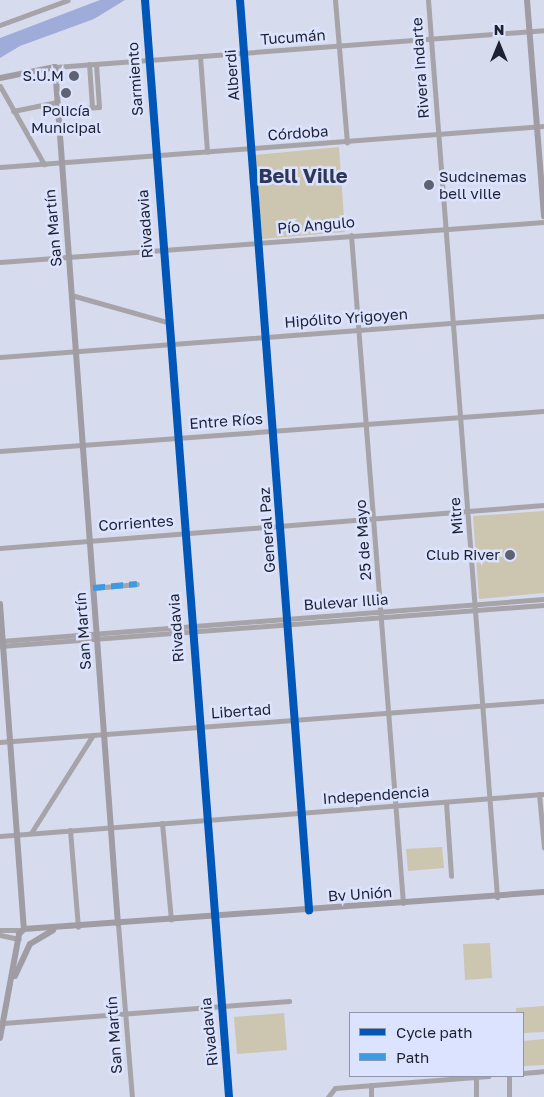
<!DOCTYPE html>
<html>
<head>
<meta charset="utf-8">
<style>
  body { margin:0 }
  #map { position:relative; width:544px; height:1097px; overflow:hidden; background:#d6dcee; font-family:"Golos Text",sans-serif }
  div>[style] { position:absolute }
  [style*='--x'] { left:calc(var(--x)*1px); top:calc(var(--y)*1px); width:calc(var(--w)*1px); rotate:calc(var(--a)*1deg) }
  .green>* { inset:0; background:#ccc5af }
  .water>* { inset:0; background:#9fabd8 }
  .minor>* { height:5px; margin:-2.5px; padding:0 2.5px; transform-origin:2.5px; border-radius:2.5px; background:#a7a4a9 }
  .major>* { height:6px; margin:-3px; padding:0 3px; transform-origin:3px; border-radius:3px; background:#a09ca3 }
  .quiet>* { height:6px; margin-top:-3px; transform-origin:0; background:repeating-linear-gradient(90deg,#3c9be1 0 12px,transparent 0 18px) }
  .cycleway>* { height:8px; margin:-4px; padding:0 4px; transform-origin:4px; border-radius:4px; background:#0057b8 }
  .dots>* { width:14px; height:14px; translate:-50% -50%; box-sizing:border-box; border:2px solid #dbe3fe; border-radius:50% }
  span { translate:-50% -50%; white-space:nowrap; text-align:center; line-height:1.15; -webkit-text-stroke:5px #dbe3fe; paint-order:stroke }
  .street-label { font-size:15px; color:#1d2131 }
  .poi-label { font-size:15px; color:#1d2131 }
  .right { translate:-100% -50%; text-align:right }
  .left { translate:0 -50%; text-align:left }
  .district-label { font-size:20px; color:#2e3659; font-weight:700 }
  .legend { position:absolute; left:349px; top:1012px; width:175px; height:65px; box-sizing:border-box; background:#dbe3fe; border:1px solid #8f95ac; margin:0; padding:6px 9px; list-style:none; font-size:15px; color:#1d2131 }
  .legend li { display:flex; align-items:center; gap:10px; height:25px }
  .legend b { width:25px; border:1px solid #8f95ac }
  .north { position:absolute; left:474px; top:20px; width:50px; height:50px; -webkit-text-stroke:4px #dbe3fe; paint-order:stroke; rotate:0deg; font-size:14px; font-weight:700; line-height:20px; text-align:center; color:#1d2131 }
  .north::after { content:''; display:block; margin:auto; width:18px; height:22px; background:#1d2131; clip-path:polygon(50% 0,100% 100%,50% 72%,0 100%) }
</style>
</head>
<body>
<div id="map">
  <div class="green">
    <div style="clip-path:polygon(339px 147px,345px 232px,262px 239px,255px 155px)"></div>
    <div style="clip-path:polygon(544px 511px,544px 593px,479px 599px,473px 516px)"></div>
    <div style="clip-path:polygon(442px 847px,444px 868px,408px 871px,406px 849px)"></div>
    <div style="clip-path:polygon(490px 943px,492px 978px,465px 980px,463px 944px)"></div>
    <div style="clip-path:polygon(544px 1006px,544px 1032px,523px 1033px,523px 1013px,516px 1013px,516px 1008px)"></div>
    <div style="clip-path:polygon(284px 1013px,287px 1050px,237px 1054px,234px 1017px)"></div>
    <div style="clip-path:polygon(544px 1039px,544px 1065px,523px 1066px,523px 1041px)"></div>
  </div>
  <div class="water">
    <div style="clip-path:polygon(100px 0,125px 0,94px 19px,20px 46px,0 58px,0 38px)"></div>
  </div>
  <div class="minor">
    <div style="--x:145;--y:0;--w:1100;--a:85.62"></div>
    <div style="--x:240;--y:0;--w:913;--a:85.66"></div>
    <div style="--x:335;--y:0;--w:143;--a:85.2"></div>
    <div style="--x:428;--y:0;--w:900;--a:85.6"></div>
    <div style="--x:0;--y:25;--w:72;--a:-20.2"></div>
    <div style="--x:200;--y:56;--w:96;--a:85.8"></div>
    <div style="--x:89;--y:64;--w:43;--a:86"></div>
    <div style="--x:55;--y:67;--w:490;--a:-4.3"></div>
    <div style="--x:0;--y:86;--w:90;--a:60.6"></div>
    <div style="--x:58;--y:110;--w:41;--a:-4.2"></div>
    <div style="--x:99;--y:107;--w:43;--a:-94"></div>
    <div style="--x:13;--y:111;--w:45;--a:-11.6"></div>
    <div style="--x:0;--y:167;--w:546;--a:-4.31"></div>
    <div style="--x:351;--y:235;--w:670;--a:85.55"></div>
    <div style="--x:0;--y:262;--w:545;--a:-4.21"></div>
    <div style="--x:71;--y:295;--w:100;--a:15.7"></div>
    <div style="--x:0;--y:357;--w:546;--a:-4.31"></div>
    <div style="--x:0;--y:451;--w:545;--a:-4.21"></div>
    <div style="--x:0;--y:548;--w:546;--a:-4.52"></div>
    <div style="--x:93;--y:588;--w:44;--a:-5.2"></div>
    <div style="--x:1;--y:641;--w:545;--a:-4.42"></div>
    <div style="--x:0;--y:646;--w:546;--a:-4.31"></div>
    <div style="--x:0;--y:742;--w:546;--a:-4.31"></div>
    <div style="--x:539;--y:794;--w:54;--a:84.7"></div>
    <div style="--x:446;--y:802;--w:74;--a:86.1"></div>
    <div style="--x:162;--y:823;--w:97;--a:84.7"></div>
    <div style="--x:70;--y:830;--w:97;--a:85.3"></div>
    <div style="--x:31;--y:833;--w:116;--a:-57.7"></div>
    <div style="--x:0;--y:836;--w:546;--a:-4.41"></div>
    <div style="--x:118;--y:924;--w:174;--a:85.4"></div>
    <div style="--x:0;--y:930;--w:21;--a:0"></div>
    <div style="--x:0;--y:935;--w:19;--a:12"></div>
    <div style="--x:3;--y:1023;--w:287;--a:-4.4"></div>
    <div style="--x:523;--y:1073;--w:21;--a:-5"></div>
    <div style="--x:371;--y:1085;--w:12;--a:90"></div>
    <div style="--x:328;--y:1097;--w:11;--a:-52"></div>
    <div style="--x:335;--y:1088;--w:154;--a:-4.5"></div>
    <div style="--x:476;--y:1097;--w:20;--a:-90"></div>
    <div style="--x:509;--y:1097;--w:21;--a:-90"></div>
  </div>
  <div class="major">
    <div style="--x:527;--y:0;--w:217;--a:85.5"></div>
    <div style="--x:0;--y:78;--w:56;--a:-11.3"></div>
    <div style="--x:55;--y:67;--w:859;--a:85.8"></div>
    <div style="--x:0;--y:604;--w:326;--a:85.8"></div>
    <div style="--x:15;--y:976;--w:35;--a:-65"></div>
    <div style="--x:30;--y:944;--w:27;--a:-31"></div>
    <div style="--x:0;--y:1038;--w:106;--a:-79.6"></div>
    <div style="--x:19;--y:934;--w:7;--a:-45"></div>
    <div style="--x:24;--y:929;--w:521;--a:-4.07"></div>
  </div>
  <div class="quiet">
    <div style="--x:93;--y:588;--w:44;--a:-5.2"></div>
  </div>
  <div class="cycleway">
    <div style="--x:145;--y:0;--w:1100;--a:85.62"></div>
    <div style="--x:240;--y:0;--w:913;--a:85.66"></div>
  </div>
  <div class="dots">
    <div style="left:74px;top:76px;background:#5e6273"></div>
    <div style="left:66px;top:93px;background:#5e6273"></div>
    <div style="left:429px;top:185px;background:#5e6273"></div>
    <div style="left:510px;top:555px;background:#5e6273"></div>
  </div>
  <div class="street-label">
    <span style="left:293px;top:37px;rotate:-4deg">Tucumán</span>
    <span style="left:420px;top:68px;rotate:-94deg">Rivera Indarte</span>
    <span style="left:232px;top:75px;rotate:-94deg">Alberdi</span>
    <span style="left:135px;top:79px;rotate:-94deg">Sarmiento</span>
    <span style="left:298px;top:133px;rotate:-4deg">Córdoba</span>
    <span style="left:145px;top:224px;rotate:-94deg">Rivadavia</span>
    <span style="left:316px;top:225px;rotate:-5deg">Pío Angulo</span>
    <span style="left:53px;top:228px;rotate:-95deg">San Martín</span>
    <span style="left:346px;top:318px;rotate:-4deg">Hipólito Yrigoyen</span>
    <span style="left:226px;top:421px;rotate:-4deg">Entre Ríos</span>
    <span style="left:456px;top:516px;rotate:-95deg">Mitre</span>
    <span style="left:136px;top:523px;rotate:-4deg">Corrientes</span>
    <span style="left:267px;top:530px;rotate:-94deg">General Paz</span>
    <span style="left:363px;top:540px;rotate:-94deg">25 de Mayo</span>
    <span style="left:346px;top:602px;rotate:-4deg">Bulevar Illia</span>
    <span style="left:176px;top:628px;rotate:-94deg">Rivadavia</span>
    <span style="left:83px;top:631px;rotate:-94deg">San Martín</span>
    <span style="left:241px;top:711px;rotate:-4deg">Libertad</span>
    <span style="left:376px;top:795px;rotate:-4deg">Independencia</span>
    <span style="left:360px;top:894px;rotate:-4deg">Bv Unión</span>
    <span style="left:209px;top:1032px;rotate:-96deg">Rivadavia</span>
    <span style="left:114px;top:1035px;rotate:-94deg">San Martín</span>
  </div>
  <div class="poi-label">
    <span class="right" style="left:64px;top:76px">S.U.M</span>
    <span style="left:66px;top:119px">Policía<br>Municipal</span>
    <span class="left" style="left:439px;top:185px">Sudcinemas<br>bell ville</span>
    <span class="right" style="left:500px;top:555px">Club River</span>
  </div>
  <div class="district-label">
    <span style="left:303px;top:175px">Bell Ville</span>
  </div>
  <ul class="legend">
  <li><b style="height:6px;background:#0057b8"></b>Cycle path</li>
  <li><b style="height:6px;background:#3c9be1"></b>Path</li>
  </ul>
  <div class="north">N</div>
</div>
</body>
</html>
